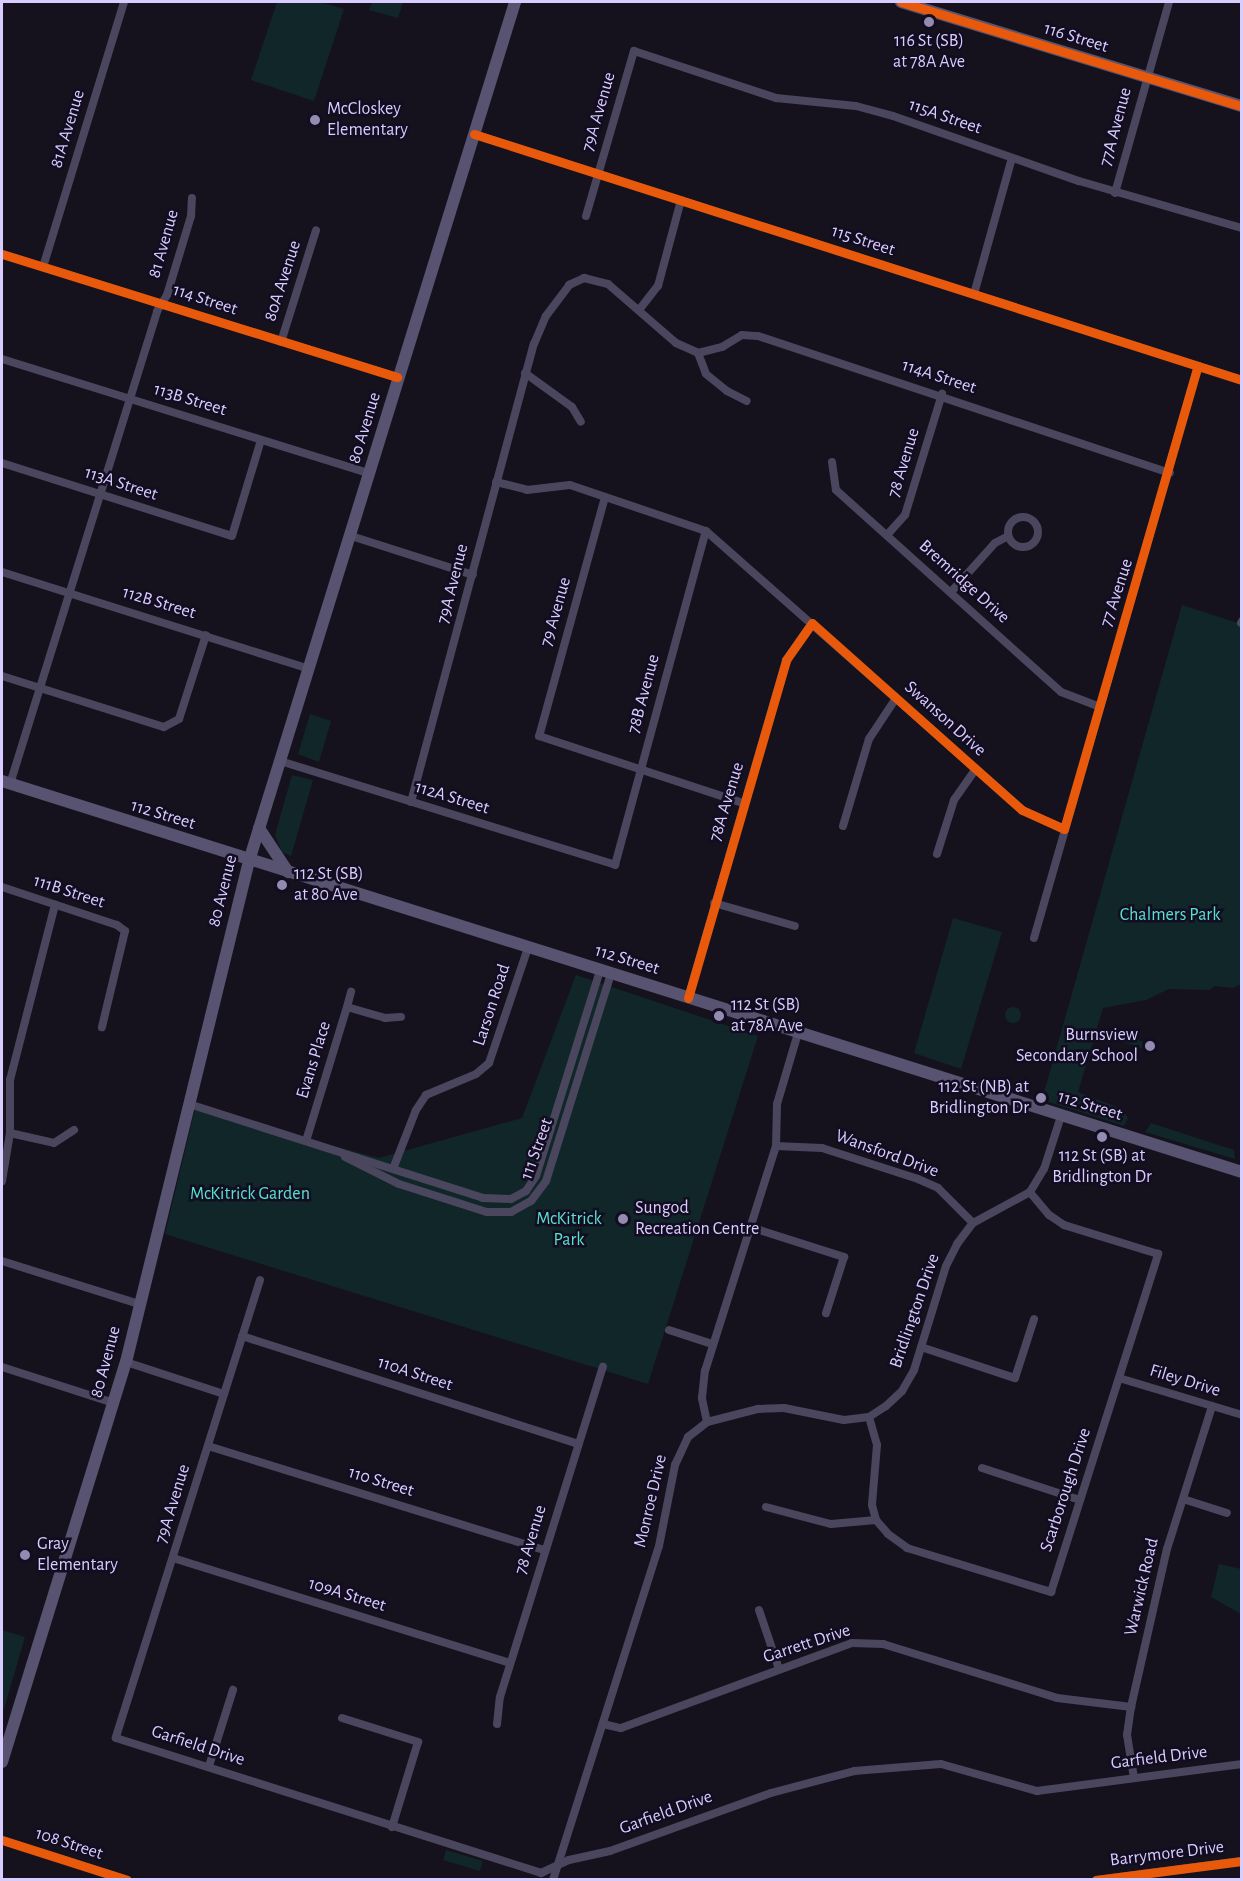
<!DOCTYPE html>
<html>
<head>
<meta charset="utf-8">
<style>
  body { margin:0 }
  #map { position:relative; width:1243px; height:1881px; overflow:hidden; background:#15121d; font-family:"Alegreya Sans",sans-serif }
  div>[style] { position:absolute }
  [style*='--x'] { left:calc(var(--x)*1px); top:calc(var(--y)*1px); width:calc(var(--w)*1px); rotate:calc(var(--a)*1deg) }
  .green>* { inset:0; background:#112629 }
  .round { border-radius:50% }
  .street>* { height:8px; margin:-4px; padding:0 4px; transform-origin:4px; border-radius:4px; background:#4a465e }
  .street>.ring { margin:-4px; padding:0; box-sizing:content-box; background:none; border:8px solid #4a465e; border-radius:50% }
  .secondary>* { height:12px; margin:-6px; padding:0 6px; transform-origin:6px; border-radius:6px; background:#575371 }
  .cycleway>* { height:9px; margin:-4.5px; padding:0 4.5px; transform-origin:4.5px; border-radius:4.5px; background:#e8590c }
  .dots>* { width:16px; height:16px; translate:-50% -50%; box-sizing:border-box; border:3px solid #130d21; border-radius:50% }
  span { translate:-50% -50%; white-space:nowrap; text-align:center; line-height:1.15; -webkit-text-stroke:5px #130d21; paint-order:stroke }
  .street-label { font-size:18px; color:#d9cdff }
  .poi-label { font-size:18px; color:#d9cdff }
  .left { translate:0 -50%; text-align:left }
  .right { translate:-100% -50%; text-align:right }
  .park-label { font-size:18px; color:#57e1cf }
  .frame { position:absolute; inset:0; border:3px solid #d9cdff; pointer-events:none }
</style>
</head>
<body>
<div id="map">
  <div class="green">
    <div style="clip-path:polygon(277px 2px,320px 2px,344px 9px,314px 101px,251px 80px)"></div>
    <div style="clip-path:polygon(372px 2px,403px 2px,398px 18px,369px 10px)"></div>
    <div style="clip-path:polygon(1182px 605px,1241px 624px,1241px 984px,1233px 988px,1215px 986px,1210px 990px,1169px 989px,1146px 1000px,1103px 1008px,1078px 1092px,1122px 1109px,1128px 1118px,1124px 1126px,1046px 1101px,1043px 1096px)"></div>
    <div style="clip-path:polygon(310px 714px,331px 721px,319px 762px,298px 754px)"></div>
    <div style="clip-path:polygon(292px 775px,313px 780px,291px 856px,282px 852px,275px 835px)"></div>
    <div style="clip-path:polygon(953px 918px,1002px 932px,961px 1069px,914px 1053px)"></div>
    <div style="clip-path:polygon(576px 975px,758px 1036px,648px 1384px,165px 1234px,195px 1109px,379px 1158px,522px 1118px)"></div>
    <div class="round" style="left:1005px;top:1007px;width:16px;height:16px"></div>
    <div style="clip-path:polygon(1102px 1029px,1150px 1044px,1148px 1050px,1100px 1035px)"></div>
    <div style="clip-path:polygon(1151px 1123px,1234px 1150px,1235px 1159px,1145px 1132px)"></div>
    <div style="clip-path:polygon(1219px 1564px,1241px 1569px,1241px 1614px,1211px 1597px)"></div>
    <div style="clip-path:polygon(2px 1630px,25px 1637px,2px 1716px)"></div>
    <div style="clip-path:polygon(446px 1850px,483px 1861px,480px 1871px,443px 1860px)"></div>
  </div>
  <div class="street">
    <div style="--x:474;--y:134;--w:806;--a:17.76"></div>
    <div style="--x:1115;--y:193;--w:198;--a:-74.2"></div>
    <div style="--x:586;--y:216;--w:172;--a:-73.8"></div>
    <div style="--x:634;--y:51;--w:150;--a:18.3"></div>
    <div style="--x:776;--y:98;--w:80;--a:5.7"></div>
    <div style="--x:856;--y:106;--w:38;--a:15"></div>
    <div style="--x:893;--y:116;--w:197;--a:19.3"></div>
    <div style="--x:1079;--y:181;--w:170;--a:16.1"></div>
    <div style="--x:2;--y:254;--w:414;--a:17.3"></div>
    <div style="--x:43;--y:267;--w:277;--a:-73"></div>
    <div style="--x:974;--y:294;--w:141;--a:-74.4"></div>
    <div style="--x:639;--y:310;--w:31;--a:-52"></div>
    <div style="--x:658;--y:286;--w:89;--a:-75"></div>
    <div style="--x:281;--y:342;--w:117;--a:-72.6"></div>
    <div style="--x:698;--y:353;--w:25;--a:-14"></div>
    <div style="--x:722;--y:347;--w:23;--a:-31"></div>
    <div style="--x:742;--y:335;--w:16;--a:4"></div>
    <div style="--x:758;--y:336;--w:434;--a:18.4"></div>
    <div style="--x:2;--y:359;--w:383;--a:17.3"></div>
    <div style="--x:525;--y:373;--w:58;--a:35.9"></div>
    <div style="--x:572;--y:407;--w:17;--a:59"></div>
    <div style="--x:832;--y:462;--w:28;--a:82"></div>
    <div style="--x:836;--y:490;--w:302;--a:41.9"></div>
    <div style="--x:1061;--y:692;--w:40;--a:21"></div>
    <div style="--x:2;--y:463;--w:241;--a:17.6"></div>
    <div style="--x:232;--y:536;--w:100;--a:-73.2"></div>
    <div style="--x:496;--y:482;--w:32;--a:14"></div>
    <div style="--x:527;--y:490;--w:43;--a:-6.6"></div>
    <div style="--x:570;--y:485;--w:144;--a:18.7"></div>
    <div style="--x:706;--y:531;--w:422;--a:41.4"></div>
    <div style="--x:1022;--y:810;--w:46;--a:24.3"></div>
    <div style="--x:605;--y:497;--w:248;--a:105.4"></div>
    <div style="--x:539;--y:736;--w:215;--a:18.2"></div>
    <div class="ring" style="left:1008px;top:517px;width:22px;height:22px"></div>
    <div style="--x:348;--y:535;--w:131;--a:17.7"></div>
    <div style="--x:887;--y:535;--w:27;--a:-48"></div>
    <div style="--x:905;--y:515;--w:127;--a:-73"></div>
    <div style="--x:2;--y:572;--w:320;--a:17.5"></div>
    <div style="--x:951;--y:592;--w:66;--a:-48.1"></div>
    <div style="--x:995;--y:543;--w:15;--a:-28"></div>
    <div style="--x:1241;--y:623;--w:2;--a:-63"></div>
    <div style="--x:2;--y:676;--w:170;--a:17.5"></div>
    <div style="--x:164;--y:727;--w:17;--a:-28"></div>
    <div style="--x:179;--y:719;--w:88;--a:-72.2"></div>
    <div style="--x:280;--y:761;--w:351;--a:17.2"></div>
    <div style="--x:615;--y:865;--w:346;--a:-74.8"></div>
    <div style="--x:10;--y:784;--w:495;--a:-72.7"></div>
    <div style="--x:157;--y:311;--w:19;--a:-58"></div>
    <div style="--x:167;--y:295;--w:83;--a:-73.1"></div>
    <div style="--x:191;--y:216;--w:18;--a:-87"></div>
    <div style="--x:411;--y:802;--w:474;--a:-75"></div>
    <div style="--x:534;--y:344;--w:30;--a:-67"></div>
    <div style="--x:546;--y:316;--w:39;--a:-53"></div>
    <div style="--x:569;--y:285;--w:17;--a:-25"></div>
    <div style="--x:584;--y:278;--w:25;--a:14"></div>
    <div style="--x:608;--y:284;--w:90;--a:40.9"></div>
    <div style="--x:676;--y:343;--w:24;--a:24"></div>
    <div style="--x:698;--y:353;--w:22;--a:69"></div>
    <div style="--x:706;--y:374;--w:27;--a:39"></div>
    <div style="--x:727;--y:391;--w:22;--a:27"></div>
    <div style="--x:843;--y:826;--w:91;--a:-73.4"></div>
    <div style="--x:869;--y:739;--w:49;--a:-56.6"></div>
    <div style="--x:937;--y:854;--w:57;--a:-72.5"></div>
    <div style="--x:954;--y:800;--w:38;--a:-55"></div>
    <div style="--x:2;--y:887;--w:121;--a:18.3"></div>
    <div style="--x:117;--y:925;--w:10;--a:37"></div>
    <div style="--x:125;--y:931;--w:99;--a:103.5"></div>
    <div style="--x:714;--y:903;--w:84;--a:15.9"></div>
    <div style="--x:1034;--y:938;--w:595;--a:-74"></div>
    <div style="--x:688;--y:998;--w:352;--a:-73.8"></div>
    <div style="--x:786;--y:660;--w:45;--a:-54.9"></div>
    <div style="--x:347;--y:1007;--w:16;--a:-75"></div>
    <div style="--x:189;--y:1104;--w:309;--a:17.7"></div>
    <div style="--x:483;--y:1198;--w:28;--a:2"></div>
    <div style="--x:511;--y:1199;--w:17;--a:-28"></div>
    <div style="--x:526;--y:1191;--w:18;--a:-56"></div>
    <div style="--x:536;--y:1176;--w:216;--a:-72.7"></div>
    <div style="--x:10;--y:1133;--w:45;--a:12.8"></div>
    <div style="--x:54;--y:1143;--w:24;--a:-33"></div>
    <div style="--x:306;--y:1141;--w:140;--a:-73"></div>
    <div style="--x:347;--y:1007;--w:40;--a:16"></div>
    <div style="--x:385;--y:1018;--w:16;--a:-4"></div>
    <div style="--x:776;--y:1146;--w:46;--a:2.5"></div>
    <div style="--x:822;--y:1148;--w:101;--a:17.9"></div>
    <div style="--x:918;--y:1179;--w:22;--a:24"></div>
    <div style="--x:938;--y:1188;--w:49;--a:45"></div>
    <div style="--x:345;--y:1157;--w:60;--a:26.6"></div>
    <div style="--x:399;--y:1184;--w:92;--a:17.7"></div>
    <div style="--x:487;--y:1212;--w:24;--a:0"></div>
    <div style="--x:511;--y:1212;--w:23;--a:-29"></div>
    <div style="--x:531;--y:1201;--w:25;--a:-53"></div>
    <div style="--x:546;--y:1181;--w:217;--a:-72.6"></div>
    <div style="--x:393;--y:1169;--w:63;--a:-68.7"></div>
    <div style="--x:416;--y:1110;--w:18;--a:-56"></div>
    <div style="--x:426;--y:1095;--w:54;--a:-22.8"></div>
    <div style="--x:476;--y:1074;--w:17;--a:-40"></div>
    <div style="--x:489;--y:1063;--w:121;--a:-71.3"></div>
    <div style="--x:2;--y:1181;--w:49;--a:-80.5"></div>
    <div style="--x:10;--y:1133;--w:53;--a:-90"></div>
    <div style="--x:10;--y:1080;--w:181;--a:-75.6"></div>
    <div style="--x:750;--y:1227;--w:99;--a:17.7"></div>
    <div style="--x:844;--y:1257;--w:59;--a:107.8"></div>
    <div style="--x:2;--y:1261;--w:144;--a:17.4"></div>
    <div style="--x:260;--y:1280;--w:480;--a:107.5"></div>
    <div style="--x:116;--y:1738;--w:446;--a:17.6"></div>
    <div style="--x:541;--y:1873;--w:31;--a:-25"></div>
    <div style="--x:569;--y:1860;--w:42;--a:-12.4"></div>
    <div style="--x:610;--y:1851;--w:171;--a:-19.8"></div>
    <div style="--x:771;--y:1793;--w:86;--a:-14.8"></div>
    <div style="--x:854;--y:1771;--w:87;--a:-4.6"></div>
    <div style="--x:941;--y:1764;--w:100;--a:15.7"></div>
    <div style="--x:1037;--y:1791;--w:207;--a:-7.5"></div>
    <div style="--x:669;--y:1330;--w:45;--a:18"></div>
    <div style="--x:242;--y:1336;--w:353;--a:17.8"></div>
    <div style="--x:921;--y:1347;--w:99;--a:18.3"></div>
    <div style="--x:1015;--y:1378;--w:62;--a:-72.1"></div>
    <div style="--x:126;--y:1362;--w:103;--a:18.1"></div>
    <div style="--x:2;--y:1367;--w:118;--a:17.8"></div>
    <div style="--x:1119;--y:1378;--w:128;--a:16.7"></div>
    <div style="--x:869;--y:1417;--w:29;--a:74"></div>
    <div style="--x:877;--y:1445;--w:60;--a:94.8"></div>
    <div style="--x:872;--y:1505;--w:16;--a:75"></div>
    <div style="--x:876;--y:1520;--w:18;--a:49"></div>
    <div style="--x:888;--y:1534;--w:24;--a:36"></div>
    <div style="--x:907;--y:1548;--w:151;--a:17"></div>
    <div style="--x:1051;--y:1592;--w:355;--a:-72.4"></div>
    <div style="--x:1158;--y:1254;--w:98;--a:-162.9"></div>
    <div style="--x:1064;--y:1225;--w:18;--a:-146"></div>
    <div style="--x:1049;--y:1215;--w:30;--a:-130"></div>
    <div style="--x:707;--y:1422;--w:53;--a:-14.3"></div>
    <div style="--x:758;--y:1409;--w:26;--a:-2"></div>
    <div style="--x:784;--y:1408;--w:61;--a:11.3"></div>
    <div style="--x:844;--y:1420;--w:25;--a:-7"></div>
    <div style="--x:869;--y:1417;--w:20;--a:-33"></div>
    <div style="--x:886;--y:1406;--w:22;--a:-43"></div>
    <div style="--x:902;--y:1391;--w:24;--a:-60"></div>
    <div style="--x:914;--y:1370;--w:109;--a:-72.9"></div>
    <div style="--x:946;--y:1266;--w:25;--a:-63"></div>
    <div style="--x:957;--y:1244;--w:26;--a:-53"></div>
    <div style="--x:973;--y:1223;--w:65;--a:-28.5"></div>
    <div style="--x:1030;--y:1192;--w:27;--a:-59"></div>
    <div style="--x:1044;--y:1169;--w:56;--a:-72.2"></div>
    <div style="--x:208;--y:1446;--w:353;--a:17.2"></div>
    <div style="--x:982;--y:1468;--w:103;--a:18.1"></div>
    <div style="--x:1183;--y:1499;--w:46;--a:17.7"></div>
    <div style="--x:766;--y:1507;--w:67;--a:14.7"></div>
    <div style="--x:831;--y:1524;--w:45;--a:-5.1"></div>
    <div style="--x:173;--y:1558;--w:353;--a:17.3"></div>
    <div style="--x:759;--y:1610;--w:62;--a:71.3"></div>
    <div style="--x:342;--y:1718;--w:80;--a:17.5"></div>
    <div style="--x:418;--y:1742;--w:89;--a:107"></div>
    <div style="--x:497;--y:1724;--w:27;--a:-84"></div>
    <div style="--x:500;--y:1697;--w:346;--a:-72.7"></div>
    <div style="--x:603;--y:1724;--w:18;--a:13"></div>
    <div style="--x:621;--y:1728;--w:246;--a:-20.2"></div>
    <div style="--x:852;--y:1643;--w:31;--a:2"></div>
    <div style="--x:883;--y:1644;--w:182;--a:17.2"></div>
    <div style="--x:1057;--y:1698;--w:75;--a:6.9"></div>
    <div style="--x:209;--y:1766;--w:80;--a:-72.5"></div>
    <div style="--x:1134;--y:1778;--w:44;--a:-99.2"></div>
    <div style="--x:1127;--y:1735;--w:28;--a:-82"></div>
    <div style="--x:1131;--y:1707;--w:162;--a:-77.2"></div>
    <div style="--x:1167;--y:1549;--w:150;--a:-72.5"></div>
    <div style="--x:2;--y:1840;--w:131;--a:17.7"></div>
    <div style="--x:553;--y:1880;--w:350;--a:-72.4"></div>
    <div style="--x:659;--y:1546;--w:83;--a:-78.8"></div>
    <div style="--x:675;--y:1465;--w:31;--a:-65"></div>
    <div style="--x:688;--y:1437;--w:24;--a:-38"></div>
    <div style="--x:707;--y:1422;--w:25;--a:-102"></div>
    <div style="--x:702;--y:1398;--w:27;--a:-84"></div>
    <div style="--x:705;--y:1371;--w:236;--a:-72.5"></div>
    <div style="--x:776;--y:1146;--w:42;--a:-88.6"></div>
    <div style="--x:777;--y:1104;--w:74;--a:-73.5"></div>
    <div style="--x:1096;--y:1880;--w:147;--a:-7.4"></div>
  </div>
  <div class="secondary">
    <div style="--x:901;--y:2;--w:357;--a:17"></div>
    <div style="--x:2;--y:781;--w:1300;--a:17.5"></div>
    <div style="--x:259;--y:828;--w:53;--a:56.6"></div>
    <div style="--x:2;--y:1762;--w:419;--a:-72.8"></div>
    <div style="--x:126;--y:1362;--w:516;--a:-76.21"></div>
    <div style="--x:249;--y:861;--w:899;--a:-72.79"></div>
  </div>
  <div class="cycleway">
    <div style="--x:901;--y:2;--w:357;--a:17"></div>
    <div style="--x:474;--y:134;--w:806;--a:17.76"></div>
    <div style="--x:2;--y:254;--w:414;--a:17.3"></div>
    <div style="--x:688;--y:998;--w:352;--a:-73.8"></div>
    <div style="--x:786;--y:660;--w:45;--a:-54.9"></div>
    <div style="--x:812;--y:623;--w:281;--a:41.7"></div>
    <div style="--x:1022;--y:810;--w:46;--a:24.3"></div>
    <div style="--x:1064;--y:829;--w:482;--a:-73.9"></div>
    <div style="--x:2;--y:1840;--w:131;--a:17.7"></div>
    <div style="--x:1096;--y:1880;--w:147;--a:-7.4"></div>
  </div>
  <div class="dots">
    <div style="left:929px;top:22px;background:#948cb0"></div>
    <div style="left:315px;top:120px;background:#948cb0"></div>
    <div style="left:282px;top:885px;background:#948cb0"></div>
    <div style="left:719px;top:1016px;background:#948cb0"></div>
    <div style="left:1150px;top:1046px;background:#948cb0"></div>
    <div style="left:1041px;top:1098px;background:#948cb0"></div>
    <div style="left:1102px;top:1137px;background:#948cb0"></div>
    <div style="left:623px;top:1219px;background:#948cb0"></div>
    <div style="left:25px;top:1555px;background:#948cb0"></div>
  </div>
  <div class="street-label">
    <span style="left:1076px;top:38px;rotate:17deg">116 Street</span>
    <span style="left:599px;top:112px;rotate:-74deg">79A Avenue</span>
    <span style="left:945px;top:117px;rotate:19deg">115A Street</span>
    <span style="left:1116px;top:127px;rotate:-75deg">77A Avenue</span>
    <span style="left:68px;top:129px;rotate:-73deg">81A Avenue</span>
    <span style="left:863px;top:241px;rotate:18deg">115 Street</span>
    <span style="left:164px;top:244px;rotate:-74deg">81 Avenue</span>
    <span style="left:283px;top:281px;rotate:-72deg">80A Avenue</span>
    <span style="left:205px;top:300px;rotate:18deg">114 Street</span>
    <span style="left:939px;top:377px;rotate:18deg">114A Street</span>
    <span style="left:190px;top:400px;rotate:17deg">113B Street</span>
    <span style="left:365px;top:428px;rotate:-73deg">80 Avenue</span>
    <span style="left:904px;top:463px;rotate:-73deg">78 Avenue</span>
    <span style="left:121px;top:484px;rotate:18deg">113A Street</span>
    <span style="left:964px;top:582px;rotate:42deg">Bremridge Drive</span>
    <span style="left:453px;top:584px;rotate:-76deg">79A Avenue</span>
    <span style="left:1117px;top:593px;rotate:-72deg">77 Avenue</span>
    <span style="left:159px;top:603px;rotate:17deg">112B Street</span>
    <span style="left:556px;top:612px;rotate:-74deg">79 Avenue</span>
    <span style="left:644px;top:694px;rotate:-75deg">78B Avenue</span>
    <span style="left:945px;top:719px;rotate:42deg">Swanson Drive</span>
    <span style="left:452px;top:798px;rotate:17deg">112A Street</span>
    <span style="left:727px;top:802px;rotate:-73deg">78A Avenue</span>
    <span style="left:163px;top:815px;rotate:17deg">112 Street</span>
    <span style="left:223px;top:891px;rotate:-76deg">80 Avenue</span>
    <span style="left:69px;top:892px;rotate:18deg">111B Street</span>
    <span style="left:627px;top:960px;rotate:17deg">112 Street</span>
    <span style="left:492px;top:1005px;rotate:-72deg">Larson Road</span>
    <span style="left:314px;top:1060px;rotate:-73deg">Evans Place</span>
    <span style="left:1090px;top:1106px;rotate:17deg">112 Street</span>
    <span style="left:537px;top:1149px;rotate:-70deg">111 Street</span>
    <span style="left:887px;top:1154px;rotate:20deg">Wansford Drive</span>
    <span style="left:915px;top:1311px;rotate:-71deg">Bridlington Drive</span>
    <span style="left:106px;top:1362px;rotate:-75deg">80 Avenue</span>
    <span style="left:415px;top:1374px;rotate:18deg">110A Street</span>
    <span style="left:1185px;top:1381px;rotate:17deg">Filey Drive</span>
    <span style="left:381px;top:1482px;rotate:17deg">110 Street</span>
    <span style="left:1066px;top:1490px;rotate:-72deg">Scarborough Drive</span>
    <span style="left:651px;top:1501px;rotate:-77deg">Monroe Drive</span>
    <span style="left:173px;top:1504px;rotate:-73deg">79A Avenue</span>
    <span style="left:531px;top:1540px;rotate:-73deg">78 Avenue</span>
    <span style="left:1142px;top:1587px;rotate:-77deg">Warwick Road</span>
    <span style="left:347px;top:1595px;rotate:17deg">109A Street</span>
    <span style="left:807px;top:1644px;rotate:-18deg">Garrett Drive</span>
    <span style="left:198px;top:1746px;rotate:18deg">Garfield Drive</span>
    <span style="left:1159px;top:1758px;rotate:-7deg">Garfield Drive</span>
    <span style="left:666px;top:1813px;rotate:-20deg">Garfield Drive</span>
    <span style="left:69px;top:1844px;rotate:18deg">108 Street</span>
    <span style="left:1167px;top:1854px;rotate:-7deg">Barrymore Drive</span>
  </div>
  <div class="poi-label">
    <span style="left:929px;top:52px">116 St (SB)<br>at 78A Ave</span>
    <span class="left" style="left:327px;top:120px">McCloskey<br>Elementary</span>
    <span class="left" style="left:294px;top:885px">112 St (SB)<br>at 80 Ave</span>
    <span class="left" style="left:731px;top:1016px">112 St (SB)<br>at 78A Ave</span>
    <span class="right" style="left:1138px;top:1046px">Burnsview<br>Secondary School</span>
    <span class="right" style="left:1029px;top:1098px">112 St (NB) at<br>Bridlington Dr</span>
    <span style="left:1102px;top:1167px">112 St (SB) at<br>Bridlington Dr</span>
    <span class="left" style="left:635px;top:1219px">Sungod<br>Recreation Centre</span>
    <span class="left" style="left:37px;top:1555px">Gray<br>Elementary</span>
  </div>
  <div class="park-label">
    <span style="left:1170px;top:915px">Chalmers Park</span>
    <span style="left:250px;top:1194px">McKitrick Garden</span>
    <span style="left:569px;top:1230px">McKitrick<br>Park</span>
  </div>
  <div class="frame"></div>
</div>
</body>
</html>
